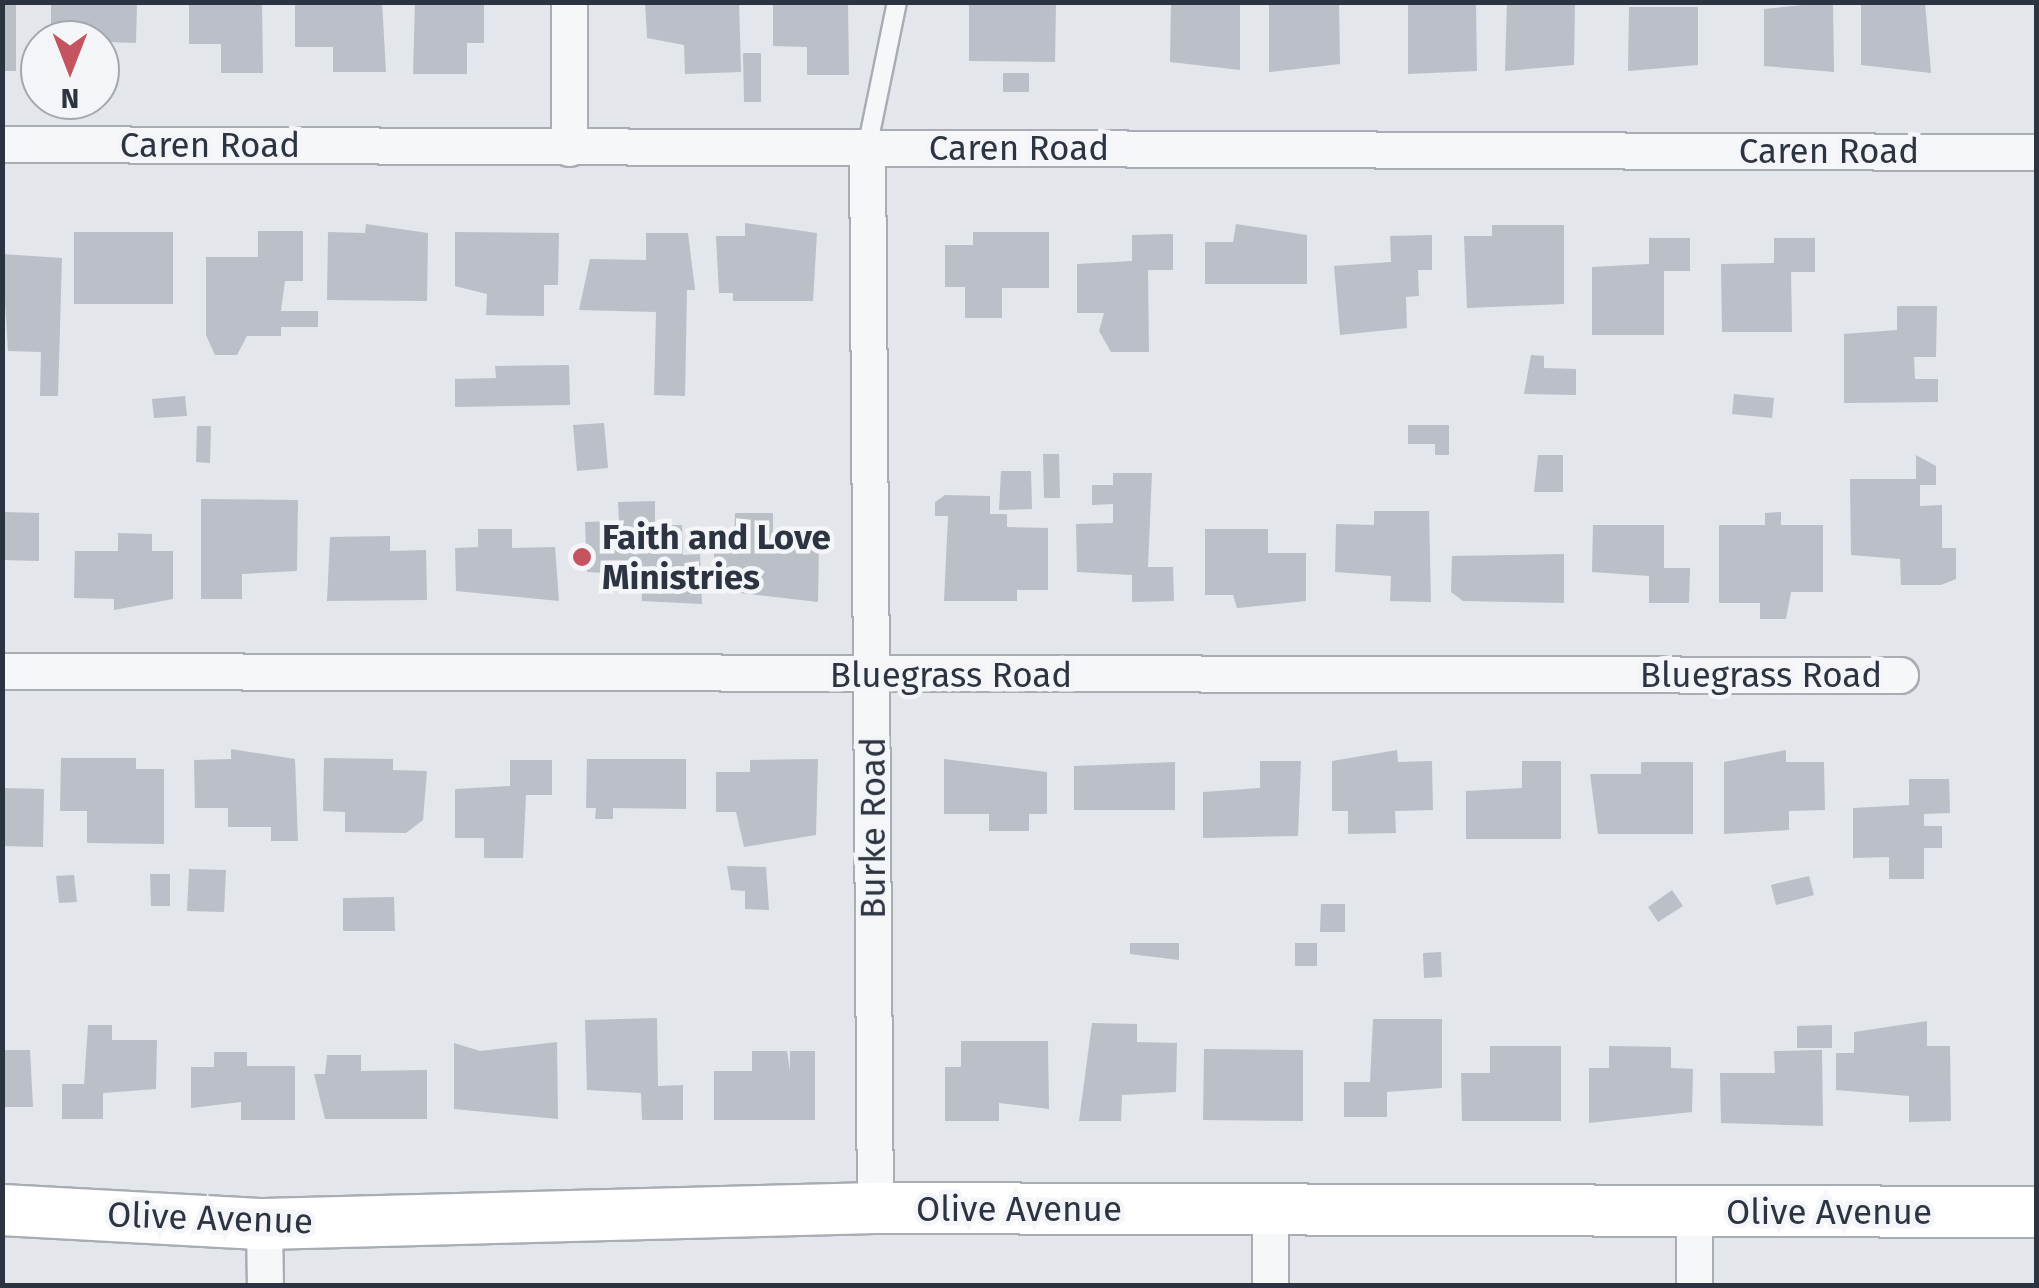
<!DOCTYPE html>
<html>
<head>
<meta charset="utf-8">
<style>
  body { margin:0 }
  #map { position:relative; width:2039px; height:1288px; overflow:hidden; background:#e3e6ea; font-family:"Fira Sans",sans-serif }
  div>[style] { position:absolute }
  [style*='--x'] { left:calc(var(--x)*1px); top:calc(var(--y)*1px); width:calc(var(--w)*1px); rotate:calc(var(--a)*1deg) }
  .building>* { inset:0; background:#bbbfc7 }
  .roads { filter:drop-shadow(2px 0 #a8adb4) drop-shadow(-2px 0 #a8adb4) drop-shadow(0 2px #a8adb4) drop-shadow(0 -2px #a8adb4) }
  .service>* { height:18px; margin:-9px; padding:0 9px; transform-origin:9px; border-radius:9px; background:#f6f7f9 }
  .minor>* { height:35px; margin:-17.5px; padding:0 17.5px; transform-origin:17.5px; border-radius:17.5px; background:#f6f7f9 }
  .secondary>* { height:50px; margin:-25px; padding:0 25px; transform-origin:25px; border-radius:25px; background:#fff }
  .dots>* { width:28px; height:28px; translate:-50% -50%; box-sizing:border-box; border:5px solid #f3f5f8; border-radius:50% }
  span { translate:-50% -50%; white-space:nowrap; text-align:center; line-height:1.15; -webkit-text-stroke:9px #f3f5f8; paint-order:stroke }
  .street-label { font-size:35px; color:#2c3341 }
  .poi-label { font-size:35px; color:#2c3341; font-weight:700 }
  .left { translate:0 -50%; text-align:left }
  .frame { position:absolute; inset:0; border:5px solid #2c3341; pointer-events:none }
  .north { position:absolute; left:20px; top:20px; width:100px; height:100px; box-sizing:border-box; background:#f3f5f8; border:2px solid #a3a7af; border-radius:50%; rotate:180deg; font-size:28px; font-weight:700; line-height:40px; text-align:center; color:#2c3341 }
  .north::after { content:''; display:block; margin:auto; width:35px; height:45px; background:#c45460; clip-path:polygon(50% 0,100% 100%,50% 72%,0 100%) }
</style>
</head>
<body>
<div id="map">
  <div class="building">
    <div style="clip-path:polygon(3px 2px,16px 2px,16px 71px,3px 71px)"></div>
    <div style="clip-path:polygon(51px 2px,137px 2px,136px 43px,51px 40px)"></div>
    <div style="clip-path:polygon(189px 2px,262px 2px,263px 73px,221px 73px,221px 44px,189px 44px)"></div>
    <div style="clip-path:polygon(295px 2px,382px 2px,386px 72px,333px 72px,333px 47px,295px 47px)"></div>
    <div style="clip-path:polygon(415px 2px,484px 2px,484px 43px,467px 43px,467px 74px,413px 74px)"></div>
    <div style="clip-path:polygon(645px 2px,739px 2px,741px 72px,685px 74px,684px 45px,647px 38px)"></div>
    <div style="clip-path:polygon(773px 2px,848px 2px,849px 75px,807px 75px,807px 47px,773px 46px)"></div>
    <div style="clip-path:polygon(969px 2px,1056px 2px,1055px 62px,969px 61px)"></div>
    <div style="clip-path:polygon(1171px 2px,1240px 2px,1240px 70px,1170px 62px)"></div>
    <div style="clip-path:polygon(1269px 2px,1339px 2px,1340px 64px,1269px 72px)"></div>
    <div style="clip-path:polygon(1408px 2px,1476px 2px,1477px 71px,1408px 74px)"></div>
    <div style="clip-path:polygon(1507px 2px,1575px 2px,1574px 65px,1505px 71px)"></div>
    <div style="clip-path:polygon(1833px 2px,1834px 72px,1764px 66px,1764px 9px)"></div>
    <div style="clip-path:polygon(1861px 2px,1925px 3px,1931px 73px,1861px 65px)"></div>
    <div style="clip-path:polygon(1629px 7px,1698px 7px,1698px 65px,1628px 71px)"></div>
    <div style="clip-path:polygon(743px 53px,761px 53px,761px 102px,744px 102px)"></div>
    <div style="clip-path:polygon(1003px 73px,1029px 73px,1029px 92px,1003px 92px)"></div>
    <div style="clip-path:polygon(745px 223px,817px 233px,813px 301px,733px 301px,733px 293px,719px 293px,716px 236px,745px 236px)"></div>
    <div style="clip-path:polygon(366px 224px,428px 233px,427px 301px,327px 300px,328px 232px,365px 233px)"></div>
    <div style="clip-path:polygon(1236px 224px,1307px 235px,1307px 284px,1205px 284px,1205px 242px,1233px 242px)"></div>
    <div style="clip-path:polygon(1492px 225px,1564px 225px,1564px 304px,1467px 308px,1464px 236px,1492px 236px)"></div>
    <div style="clip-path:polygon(258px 231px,303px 231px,303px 281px,285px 281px,281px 311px,318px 311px,318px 327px,281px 327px,281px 336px,247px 336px,237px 355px,215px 355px,206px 335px,206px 257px,258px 257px)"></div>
    <div style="clip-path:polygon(74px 232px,173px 232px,173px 304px,74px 304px)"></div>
    <div style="clip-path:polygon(455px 232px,559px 233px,558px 285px,544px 285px,544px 316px,486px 315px,487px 294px,455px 286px)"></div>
    <div style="clip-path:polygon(973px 232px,1049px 232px,1049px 288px,1002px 288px,1002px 318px,965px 318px,965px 287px,945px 287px,945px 245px,973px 245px)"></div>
    <div style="clip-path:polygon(646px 233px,688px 233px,695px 290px,687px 290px,685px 396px,654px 395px,656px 312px,579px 310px,590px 259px,646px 260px)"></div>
    <div style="clip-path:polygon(1173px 234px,1173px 270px,1148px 270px,1149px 352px,1111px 352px,1099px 331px,1104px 313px,1077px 313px,1077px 264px,1132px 261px,1132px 235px)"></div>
    <div style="clip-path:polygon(1432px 235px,1432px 270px,1418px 270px,1419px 296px,1406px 297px,1407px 328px,1340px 335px,1334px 266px,1391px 262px,1390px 236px)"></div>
    <div style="clip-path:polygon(1649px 238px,1690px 238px,1690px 271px,1664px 271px,1664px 335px,1592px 335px,1592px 267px,1649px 264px)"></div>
    <div style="clip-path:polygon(1774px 238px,1815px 238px,1815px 272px,1791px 272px,1792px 332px,1722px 332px,1721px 264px,1774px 263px)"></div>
    <div style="clip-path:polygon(2px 254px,62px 258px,58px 396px,40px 396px,41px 352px,8px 351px)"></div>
    <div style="clip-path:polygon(1897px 306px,1937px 306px,1936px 357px,1914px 357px,1915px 379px,1938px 379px,1938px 402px,1844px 403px,1844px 334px,1897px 330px)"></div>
    <div style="clip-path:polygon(1531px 355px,1544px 356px,1544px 368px,1576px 369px,1576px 395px,1524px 394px)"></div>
    <div style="clip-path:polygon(569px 365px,570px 405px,455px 407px,455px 379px,496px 378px,495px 366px)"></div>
    <div style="clip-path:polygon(1734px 394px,1774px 398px,1772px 418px,1732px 414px)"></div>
    <div style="clip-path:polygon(185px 396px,187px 416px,154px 418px,152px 399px)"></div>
    <div style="clip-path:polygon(604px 423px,608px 468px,577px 471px,573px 425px)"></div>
    <div style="clip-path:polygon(1408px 425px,1449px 425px,1449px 455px,1435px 455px,1435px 444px,1408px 444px)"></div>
    <div style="clip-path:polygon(197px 426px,211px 426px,210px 463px,196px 462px)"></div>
    <div style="clip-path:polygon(1043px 454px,1059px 454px,1060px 498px,1044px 498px)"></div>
    <div style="clip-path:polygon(1538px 455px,1563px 455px,1563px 492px,1534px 492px)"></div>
    <div style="clip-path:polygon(1916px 455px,1936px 466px,1936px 485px,1920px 485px,1920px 506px,1942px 505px,1942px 548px,1956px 548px,1956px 579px,1941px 585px,1901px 585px,1900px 559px,1851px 555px,1850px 479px,1916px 479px)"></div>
    <div style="clip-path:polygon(1001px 471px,1031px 471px,1032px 509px,999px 510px)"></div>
    <div style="clip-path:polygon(1113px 473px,1152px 473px,1148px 567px,1173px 567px,1174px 601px,1132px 602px,1132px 575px,1077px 572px,1076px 524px,1113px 523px,1113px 504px,1092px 505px,1092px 485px,1113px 485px)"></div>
    <div style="clip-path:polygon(945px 495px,990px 496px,990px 514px,1007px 514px,1007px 527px,1048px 528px,1048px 590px,1017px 590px,1017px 601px,944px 601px,948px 516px,935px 516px,935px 502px)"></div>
    <div style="clip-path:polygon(201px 499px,298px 500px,297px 571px,242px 574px,242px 599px,201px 599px)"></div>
    <div style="clip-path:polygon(655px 501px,655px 525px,682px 525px,683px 555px,700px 554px,702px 604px,642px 601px,641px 575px,587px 572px,585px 522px,619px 521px,618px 502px)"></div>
    <div style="clip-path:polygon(1374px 511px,1429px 511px,1431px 602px,1390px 601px,1391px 576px,1335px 572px,1336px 524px,1374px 525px)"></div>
    <div style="clip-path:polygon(2px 512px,39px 513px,39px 561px,2px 560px)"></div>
    <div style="clip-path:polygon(1781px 512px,1781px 525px,1823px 525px,1823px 592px,1791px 592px,1786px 619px,1760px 619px,1760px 603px,1719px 603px,1719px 525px,1765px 525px,1765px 513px)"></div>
    <div style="clip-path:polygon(735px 513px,773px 513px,773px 547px,819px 547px,818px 602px,714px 590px,714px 547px,734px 547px)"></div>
    <div style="clip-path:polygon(1593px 525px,1664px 525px,1664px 568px,1690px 568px,1689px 603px,1649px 603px,1649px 576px,1592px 572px)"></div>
    <div style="clip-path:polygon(478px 529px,512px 529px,512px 548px,555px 547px,559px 601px,456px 591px,455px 548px,478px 547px)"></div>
    <div style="clip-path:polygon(1205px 529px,1268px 529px,1268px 553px,1306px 553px,1306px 601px,1237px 608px,1233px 595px,1205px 595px)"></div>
    <div style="clip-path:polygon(118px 533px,152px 534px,152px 551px,173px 551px,173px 599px,114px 610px,114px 599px,74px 598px,75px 551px,118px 551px)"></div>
    <div style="clip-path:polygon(390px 536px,390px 551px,426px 550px,427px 600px,327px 601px,330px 537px)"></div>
    <div style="clip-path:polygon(1564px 554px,1564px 603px,1463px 601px,1451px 592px,1452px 556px)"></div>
    <div style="clip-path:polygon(231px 749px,295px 759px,298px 841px,271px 841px,271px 827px,228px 827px,228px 808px,195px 808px,194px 760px,231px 759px)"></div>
    <div style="clip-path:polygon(1397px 750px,1398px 762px,1432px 761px,1433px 810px,1395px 811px,1396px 833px,1348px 834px,1348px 811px,1332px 811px,1332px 761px)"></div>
    <div style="clip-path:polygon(1786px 750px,1786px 762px,1824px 762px,1825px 810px,1789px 811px,1789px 830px,1724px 834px,1724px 762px)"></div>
    <div style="clip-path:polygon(61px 758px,136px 758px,136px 769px,164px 769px,164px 844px,87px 843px,87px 811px,60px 811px)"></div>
    <div style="clip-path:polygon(324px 758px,393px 759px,393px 770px,427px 771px,423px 820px,406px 833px,345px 832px,345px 812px,323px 811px)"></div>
    <div style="clip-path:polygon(587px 759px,686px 759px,686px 809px,613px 808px,613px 819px,595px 819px,596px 808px,586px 808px)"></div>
    <div style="clip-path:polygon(818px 759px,816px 835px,744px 847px,736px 812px,716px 812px,716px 772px,750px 772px,750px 760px)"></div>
    <div style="clip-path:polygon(944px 759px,1047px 772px,1047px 814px,1029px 814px,1029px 831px,989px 831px,989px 814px,944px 814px)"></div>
    <div style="clip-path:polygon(510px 760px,552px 760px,552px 795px,526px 795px,523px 858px,484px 858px,484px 838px,455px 838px,455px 789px,510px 786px)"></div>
    <div style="clip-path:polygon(1260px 761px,1301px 761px,1298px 836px,1203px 838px,1203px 792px,1260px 788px)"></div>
    <div style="clip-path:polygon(1522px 761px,1561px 761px,1561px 839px,1466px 839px,1466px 791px,1522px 788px)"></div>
    <div style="clip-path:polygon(1175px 762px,1175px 810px,1074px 810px,1074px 766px)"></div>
    <div style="clip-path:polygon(1641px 762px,1693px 762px,1693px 834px,1598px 834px,1590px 774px,1641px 774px)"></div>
    <div style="clip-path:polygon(1909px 779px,1949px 779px,1950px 813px,1924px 814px,1924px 826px,1942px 826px,1942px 848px,1924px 848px,1924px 879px,1889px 879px,1889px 857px,1853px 858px,1853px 808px,1909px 805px)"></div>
    <div style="clip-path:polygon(2px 788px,44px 789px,43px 847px,2px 846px)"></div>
    <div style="clip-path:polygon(727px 866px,766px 867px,769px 910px,745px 909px,745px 891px,731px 890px)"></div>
    <div style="clip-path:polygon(189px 869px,226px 870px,224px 912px,187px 911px)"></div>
    <div style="clip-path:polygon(150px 874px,170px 874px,170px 906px,151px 906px)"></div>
    <div style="clip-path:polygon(74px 875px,77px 902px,59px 903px,56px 876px)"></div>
    <div style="clip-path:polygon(1809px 876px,1814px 895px,1776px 905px,1771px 885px)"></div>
    <div style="clip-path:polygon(1672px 890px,1683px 906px,1658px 922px,1648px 907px)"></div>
    <div style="clip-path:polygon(394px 897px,395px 931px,343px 931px,343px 898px)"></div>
    <div style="clip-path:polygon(1321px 904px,1345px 904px,1345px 932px,1320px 932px)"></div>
    <div style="clip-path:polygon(1130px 943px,1179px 943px,1179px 960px,1130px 954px)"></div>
    <div style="clip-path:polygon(1295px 943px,1317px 943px,1317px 966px,1295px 966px)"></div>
    <div style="clip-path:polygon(1441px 952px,1442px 977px,1424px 978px,1423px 953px)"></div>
    <div style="clip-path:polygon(657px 1018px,658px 1086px,683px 1085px,683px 1120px,642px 1120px,641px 1093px,587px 1090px,585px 1020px)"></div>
    <div style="clip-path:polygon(1373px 1019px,1442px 1019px,1442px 1088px,1387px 1092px,1387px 1117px,1344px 1117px,1344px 1082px,1370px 1082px)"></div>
    <div style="clip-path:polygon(1927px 1021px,1927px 1046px,1950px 1046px,1951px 1121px,1909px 1122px,1909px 1096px,1836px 1090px,1836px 1053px,1854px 1053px,1854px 1032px)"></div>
    <div style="clip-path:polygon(1092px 1023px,1137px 1024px,1137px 1042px,1177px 1043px,1176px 1092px,1122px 1095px,1121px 1121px,1079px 1121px)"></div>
    <div style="clip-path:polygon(88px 1025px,112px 1025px,112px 1040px,157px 1040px,156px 1089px,103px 1093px,103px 1119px,62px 1119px,62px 1084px,84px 1084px)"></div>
    <div style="clip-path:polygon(1832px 1025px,1832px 1048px,1797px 1048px,1797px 1026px)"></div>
    <div style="clip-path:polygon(961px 1041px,1048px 1041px,1049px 1109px,999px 1103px,999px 1121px,945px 1121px,945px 1067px,961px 1067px)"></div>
    <div style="clip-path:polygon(557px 1042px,558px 1119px,454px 1109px,454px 1043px,480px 1051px)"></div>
    <div style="clip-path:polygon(1490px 1046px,1561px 1046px,1561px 1121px,1462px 1121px,1461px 1073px,1490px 1073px)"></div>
    <div style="clip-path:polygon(1609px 1046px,1671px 1047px,1671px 1068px,1693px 1069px,1692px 1112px,1589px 1123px,1589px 1068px,1609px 1068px)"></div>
    <div style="clip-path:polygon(1204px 1049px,1303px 1050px,1303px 1121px,1203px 1120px)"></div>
    <div style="clip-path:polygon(2px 1050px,30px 1050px,33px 1107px,2px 1107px)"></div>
    <div style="clip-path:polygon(1822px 1050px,1823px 1126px,1721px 1123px,1720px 1073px,1775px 1073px,1774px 1051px)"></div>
    <div style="clip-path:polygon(752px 1051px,787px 1051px,790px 1071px,790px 1051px,815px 1051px,815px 1120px,714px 1120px,714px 1071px,752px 1071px)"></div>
    <div style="clip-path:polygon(214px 1052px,247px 1052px,247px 1066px,295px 1066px,295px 1120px,241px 1120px,241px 1102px,191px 1108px,191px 1067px,214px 1067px)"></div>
    <div style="clip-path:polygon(327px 1055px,361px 1055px,361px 1071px,427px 1070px,427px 1119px,325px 1119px,314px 1074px,325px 1074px)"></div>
  </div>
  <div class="roads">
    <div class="service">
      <div style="--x:867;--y:148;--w:149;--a:-78.4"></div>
    </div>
    <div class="minor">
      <div style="--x:569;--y:2;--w:146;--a:90"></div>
      <div style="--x:2;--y:144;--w:2034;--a:0.23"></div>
      <div style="--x:867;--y:148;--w:1060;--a:89.57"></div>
      <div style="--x:2;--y:671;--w:1898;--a:0.12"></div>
      <div style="--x:1270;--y:1210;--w:76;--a:90"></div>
      <div style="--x:1694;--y:1212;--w:74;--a:90"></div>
      <div style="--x:264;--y:1224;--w:62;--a:89.1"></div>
    </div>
    <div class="secondary">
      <div style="--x:2;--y:1210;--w:262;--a:3.1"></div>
      <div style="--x:264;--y:1224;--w:611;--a:-1.5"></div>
      <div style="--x:875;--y:1208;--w:1161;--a:0.2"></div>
    </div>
  </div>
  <div class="dots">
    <div style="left:582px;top:557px;background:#c45460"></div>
  </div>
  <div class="street-label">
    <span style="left:210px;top:145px">Caren Road</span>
    <span style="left:1019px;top:148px">Caren Road</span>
    <span style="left:1829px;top:151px">Caren Road</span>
    <span style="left:951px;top:675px">Bluegrass Road</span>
    <span style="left:1761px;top:675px">Bluegrass Road</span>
    <span style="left:873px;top:828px;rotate:-90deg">Burke Road</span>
    <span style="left:1019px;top:1209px">Olive Avenue</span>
    <span style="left:1829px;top:1212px">Olive Avenue</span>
    <span style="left:210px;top:1218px;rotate:2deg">Olive Avenue</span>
  </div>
  <div class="poi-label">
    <span class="left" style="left:602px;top:557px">Faith and Love<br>Ministries</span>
  </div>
  <div class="frame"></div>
  <div class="north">N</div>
</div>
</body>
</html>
